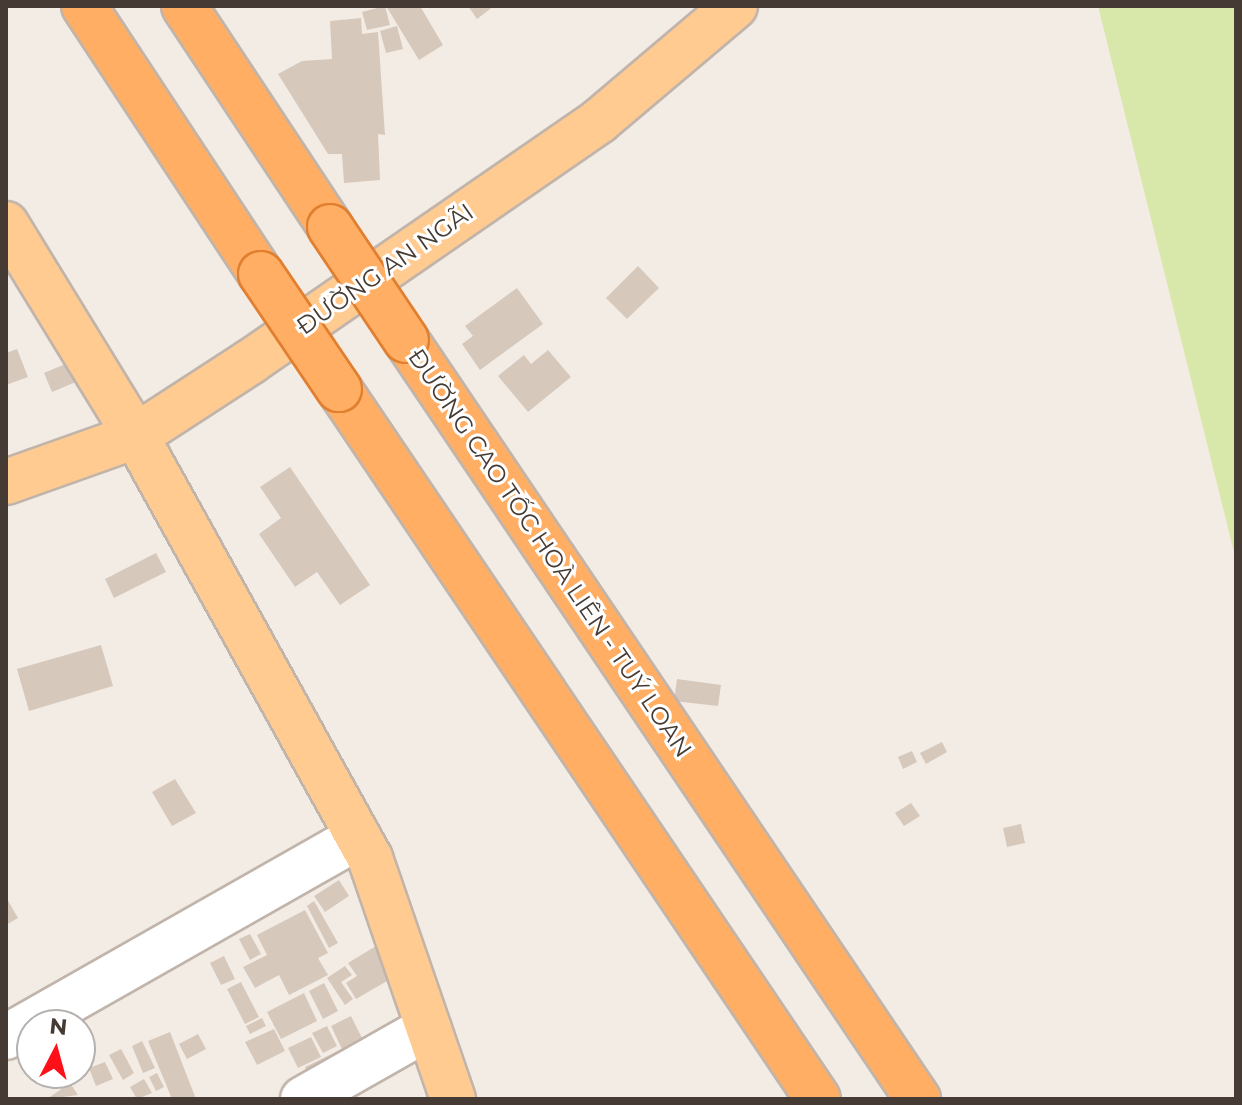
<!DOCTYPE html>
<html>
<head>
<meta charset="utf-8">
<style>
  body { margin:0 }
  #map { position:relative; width:1242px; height:1105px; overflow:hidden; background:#f3ece4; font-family:Montserrat,sans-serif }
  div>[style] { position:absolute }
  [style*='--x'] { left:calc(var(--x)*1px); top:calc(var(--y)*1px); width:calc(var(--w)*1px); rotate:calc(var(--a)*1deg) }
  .green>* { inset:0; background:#d8e8ab }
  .building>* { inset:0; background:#d7c8bc }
  .roads { filter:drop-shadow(2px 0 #c1b4aa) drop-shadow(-2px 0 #c1b4aa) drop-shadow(0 2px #c1b4aa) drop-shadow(0 -2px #c1b4aa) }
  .minor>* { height:44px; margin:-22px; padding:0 22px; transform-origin:22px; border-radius:22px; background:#fff }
  .major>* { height:44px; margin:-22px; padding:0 22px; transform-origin:22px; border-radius:22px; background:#ffcb91 }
  .highway>* { height:44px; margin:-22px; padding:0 22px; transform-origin:22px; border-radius:22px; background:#ffae63 }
  .bridges { filter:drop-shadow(2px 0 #e17f30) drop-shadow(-2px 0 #e17f30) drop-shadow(0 2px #e17f30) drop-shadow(0 -2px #e17f30) }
  .highway-bridge>* { height:44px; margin:-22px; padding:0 22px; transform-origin:22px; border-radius:22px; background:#ffae63 }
  span { translate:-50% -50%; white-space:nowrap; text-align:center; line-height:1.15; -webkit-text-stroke:6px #fff; paint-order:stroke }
  .street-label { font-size:24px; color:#453b34 }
  .frame { position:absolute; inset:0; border:8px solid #453b34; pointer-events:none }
  .north { position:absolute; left:16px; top:1009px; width:80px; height:80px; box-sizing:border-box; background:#fff; border:2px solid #b5b1ae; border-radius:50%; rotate:6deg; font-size:22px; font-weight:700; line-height:32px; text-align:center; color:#453b34 }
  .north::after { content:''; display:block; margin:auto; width:28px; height:36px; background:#ff0f18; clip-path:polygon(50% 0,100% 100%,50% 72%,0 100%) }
</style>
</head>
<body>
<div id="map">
  <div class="green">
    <div style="clip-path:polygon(1098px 6px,1236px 6px,1236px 560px)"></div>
  </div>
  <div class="building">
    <div style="clip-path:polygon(385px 6px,390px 25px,367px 30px,362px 12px)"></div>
    <div style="clip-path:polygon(386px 6px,420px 6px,443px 45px,419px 60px)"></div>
    <div style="clip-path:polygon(468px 6px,494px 6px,477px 19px)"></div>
    <div style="clip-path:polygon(361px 18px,362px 34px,378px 32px,385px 135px,378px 134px,380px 180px,344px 183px,342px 154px,328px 154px,278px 74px,302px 61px,332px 59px,330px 21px)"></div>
    <div style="clip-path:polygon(397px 26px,403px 49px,386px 53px,380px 31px)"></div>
    <div style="clip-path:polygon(638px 266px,659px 288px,627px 319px,606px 298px)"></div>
    <div style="clip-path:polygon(517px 288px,543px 324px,480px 370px,462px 344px,473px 336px,465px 326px)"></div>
    <div style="clip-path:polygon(17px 349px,28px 377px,6px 385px,6px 353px)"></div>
    <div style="clip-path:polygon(548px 350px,571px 377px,528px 412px,498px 376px,524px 355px,531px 364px)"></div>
    <div style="clip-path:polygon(75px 360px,83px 379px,52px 392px,44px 373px)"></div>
    <div style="clip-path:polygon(290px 467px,370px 585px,340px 605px,317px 572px,295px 587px,259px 534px,281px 518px,260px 487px)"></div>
    <div style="clip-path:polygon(156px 553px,166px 572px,114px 598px,105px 579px)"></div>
    <div style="clip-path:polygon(101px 645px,113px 686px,29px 711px,17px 669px)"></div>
    <div style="clip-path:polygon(677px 679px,721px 685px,718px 706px,674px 701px)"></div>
    <div style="clip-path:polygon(942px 742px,947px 752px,926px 764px,920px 753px)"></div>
    <div style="clip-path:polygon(912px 751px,917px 762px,903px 769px,898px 757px)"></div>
    <div style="clip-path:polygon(175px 779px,196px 813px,172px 826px,152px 792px)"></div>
    <div style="clip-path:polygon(911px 803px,920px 816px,904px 826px,895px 813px)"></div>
    <div style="clip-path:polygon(1021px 824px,1025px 843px,1007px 847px,1003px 828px)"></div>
    <div style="clip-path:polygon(339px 880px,349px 896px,325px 912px,314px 896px)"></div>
    <div style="clip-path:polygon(6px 897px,18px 918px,6px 925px)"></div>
    <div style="clip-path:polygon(314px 901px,338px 943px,329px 948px,307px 906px)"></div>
    <div style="clip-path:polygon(305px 910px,328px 953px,318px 958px,328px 975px,289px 995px,279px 975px,255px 988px,243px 967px,267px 955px,257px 935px)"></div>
    <div style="clip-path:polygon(250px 934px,261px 954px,250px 960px,239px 939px)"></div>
    <div style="clip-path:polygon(376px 946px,394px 977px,356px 999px,346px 983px,357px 976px,348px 963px)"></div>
    <div style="clip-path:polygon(224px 956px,235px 979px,221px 985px,210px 963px)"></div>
    <div style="clip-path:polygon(345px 966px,352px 975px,341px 982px,353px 999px,345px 1005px,327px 978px)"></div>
    <div style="clip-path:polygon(241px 982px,259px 1017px,245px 1024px,227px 989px)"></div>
    <div style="clip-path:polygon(324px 983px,338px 1011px,323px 1019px,309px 991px)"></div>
    <div style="clip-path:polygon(304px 993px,317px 1021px,281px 1039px,267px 1012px)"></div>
    <div style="clip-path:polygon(351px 1016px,370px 1054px,312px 1083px,305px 1067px,342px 1049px,331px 1026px)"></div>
    <div style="clip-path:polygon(262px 1018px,266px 1026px,250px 1034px,246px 1026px)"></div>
    <div style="clip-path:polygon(327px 1026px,337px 1046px,323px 1053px,312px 1033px)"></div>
    <div style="clip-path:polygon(274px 1029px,285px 1051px,257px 1065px,245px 1042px)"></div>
    <div style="clip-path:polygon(170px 1032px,196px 1099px,172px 1099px,148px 1041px)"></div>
    <div style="clip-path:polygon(198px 1034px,206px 1049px,187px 1059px,179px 1044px)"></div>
    <div style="clip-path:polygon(311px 1037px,321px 1057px,298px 1068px,288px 1048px)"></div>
    <div style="clip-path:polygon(142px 1041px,155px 1068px,143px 1073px,132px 1046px)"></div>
    <div style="clip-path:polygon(121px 1049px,134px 1073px,123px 1080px,109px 1055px)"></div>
    <div style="clip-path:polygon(105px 1062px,113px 1079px,96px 1086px,89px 1068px)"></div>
    <div style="clip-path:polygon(157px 1073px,164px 1087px,156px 1091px,149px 1077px)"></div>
    <div style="clip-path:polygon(144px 1079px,152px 1093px,137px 1099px,130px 1087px)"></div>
    <div style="clip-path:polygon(70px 1083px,78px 1095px,47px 1099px)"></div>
  </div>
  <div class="roads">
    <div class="minor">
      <div style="--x:6;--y:1037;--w:405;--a:-29.6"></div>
      <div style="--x:303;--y:1099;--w:144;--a:-29.6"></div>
    </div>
    <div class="major">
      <div style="--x:6;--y:224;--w:249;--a:58.5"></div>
      <div style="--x:136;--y:436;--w:483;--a:61"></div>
      <div style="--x:370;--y:858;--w:255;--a:71"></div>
      <div style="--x:6;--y:482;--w:138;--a:-19.5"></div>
      <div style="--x:136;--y:436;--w:136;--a:-33"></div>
      <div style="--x:250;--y:362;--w:424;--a:-34.6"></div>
      <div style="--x:599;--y:121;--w:178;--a:-40.2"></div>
    </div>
    <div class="highway">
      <div style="--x:84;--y:6;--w:321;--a:56.6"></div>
      <div style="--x:184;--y:6;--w:265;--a:56.5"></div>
      <div style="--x:406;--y:340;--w:916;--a:56"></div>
      <div style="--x:339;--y:389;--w:856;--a:55.99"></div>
    </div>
  </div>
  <div class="bridges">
    <div class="highway-bridge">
      <div style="--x:330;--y:227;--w:136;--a:56.1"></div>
      <div style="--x:261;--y:274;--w:139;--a:55.9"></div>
    </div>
  </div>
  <div class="street-label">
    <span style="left:385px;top:269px;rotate:-35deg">ĐƯỜNG AN NGÃI</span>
    <span style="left:550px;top:553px;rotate:56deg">ĐƯỜNG CAO TỐC HOÀ LIÊN - TUÝ LOAN</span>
  </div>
  <div class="frame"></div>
  <div class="north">N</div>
</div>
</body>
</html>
